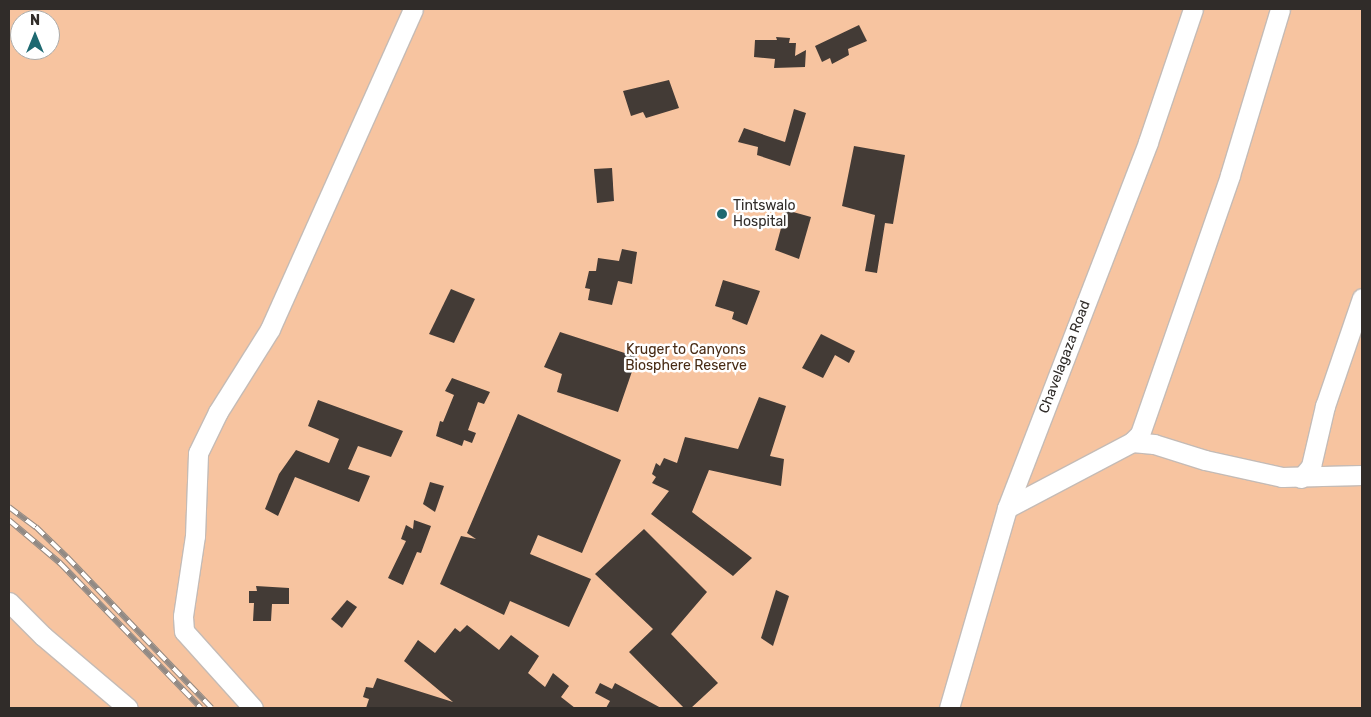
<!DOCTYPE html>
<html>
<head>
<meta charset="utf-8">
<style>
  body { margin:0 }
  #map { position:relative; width:1371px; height:717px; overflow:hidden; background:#f5ebe4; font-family:Rubik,sans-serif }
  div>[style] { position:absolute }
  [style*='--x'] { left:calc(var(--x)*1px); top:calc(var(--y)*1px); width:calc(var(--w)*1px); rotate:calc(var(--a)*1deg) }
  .green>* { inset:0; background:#f7c4a0 }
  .building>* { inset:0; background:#433b36 }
  .roads { filter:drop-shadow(1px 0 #c5bbb5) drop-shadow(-1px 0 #c5bbb5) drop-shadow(0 1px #c5bbb5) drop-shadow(0 -1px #c5bbb5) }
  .minor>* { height:19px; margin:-9.5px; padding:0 9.5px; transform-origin:9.5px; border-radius:9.5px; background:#fff }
  .rail>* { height:5.5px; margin-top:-2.75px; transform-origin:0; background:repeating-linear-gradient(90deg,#fff 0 11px,#918a85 0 22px); box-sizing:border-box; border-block:1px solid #918a85 }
  .dots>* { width:14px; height:14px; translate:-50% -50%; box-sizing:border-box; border:2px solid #fff; border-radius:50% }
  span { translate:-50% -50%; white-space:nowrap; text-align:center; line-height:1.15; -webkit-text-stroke:5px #fff; paint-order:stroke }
  .poi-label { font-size:14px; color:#302c29 }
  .left { translate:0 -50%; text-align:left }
  .park-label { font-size:14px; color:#482b14 }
  .street-label { font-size:14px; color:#302c29 }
  .frame { position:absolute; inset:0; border:10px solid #302c29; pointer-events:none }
  .north { position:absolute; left:10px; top:10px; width:50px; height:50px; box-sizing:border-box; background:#fff; border:1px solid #acaba9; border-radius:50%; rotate:0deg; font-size:14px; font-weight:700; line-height:20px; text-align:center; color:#302c29 }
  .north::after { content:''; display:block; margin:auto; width:18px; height:22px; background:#1e6971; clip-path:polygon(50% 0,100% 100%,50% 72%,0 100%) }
</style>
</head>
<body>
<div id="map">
  <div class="green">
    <div style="clip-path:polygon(evenodd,9px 9px,1362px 9px,1362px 708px,9px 708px,9px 9px,20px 20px,50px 20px,50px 50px,20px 50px,20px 20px)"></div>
  </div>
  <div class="building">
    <div style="clip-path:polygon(859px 25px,867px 41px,848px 49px,849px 55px,832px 64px,830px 58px,822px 62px,815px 46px)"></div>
    <div style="clip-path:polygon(776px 37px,790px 38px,789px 43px,796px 43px,795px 56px,806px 50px,805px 67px,774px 68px,775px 59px,754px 57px,755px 40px,777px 40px)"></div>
    <div style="clip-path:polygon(669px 80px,679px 108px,646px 118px,643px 112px,631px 116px,623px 91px)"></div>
    <div style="clip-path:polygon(794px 109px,806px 113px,790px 166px,757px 155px,758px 147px,738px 142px,744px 128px,785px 142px)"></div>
    <div style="clip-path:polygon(854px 146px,905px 155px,893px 224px,885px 223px,877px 273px,865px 271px,875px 215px,842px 206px)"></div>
    <div style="clip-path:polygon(612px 168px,614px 201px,597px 203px,594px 169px)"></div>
    <div style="clip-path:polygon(786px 210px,811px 217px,799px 259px,775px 250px)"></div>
    <div style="clip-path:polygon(622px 249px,637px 252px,632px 284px,618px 281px,612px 305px,588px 300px,590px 289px,585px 288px,589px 271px,596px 271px,598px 258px,619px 261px)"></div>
    <div style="clip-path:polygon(723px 280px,760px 291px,747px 325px,732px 319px,734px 312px,715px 306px)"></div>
    <div style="clip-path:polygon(451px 289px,475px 299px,454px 343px,429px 334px)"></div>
    <div style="clip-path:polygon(560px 332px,637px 357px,618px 412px,557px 392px,562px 374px,544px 367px)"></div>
    <div style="clip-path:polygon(821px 334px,855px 351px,849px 363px,835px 355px,823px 378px,802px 368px)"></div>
    <div style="clip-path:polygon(452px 378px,490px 392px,484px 404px,478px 402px,468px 430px,476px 433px,472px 443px,464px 440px,462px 446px,436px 436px,440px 421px,443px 422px,454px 395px,445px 391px)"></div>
    <div style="clip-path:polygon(759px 397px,786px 406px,770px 456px,784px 459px,781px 486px,709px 470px,692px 512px,752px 558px,733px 576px,651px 514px,669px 491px,652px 483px,656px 477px,652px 474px,656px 463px,660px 466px,664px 458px,677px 463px,685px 437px,738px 449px)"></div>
    <div style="clip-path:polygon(318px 400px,403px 431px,391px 457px,358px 446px,348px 469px,370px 476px,359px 502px,295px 477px,278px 516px,265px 509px,279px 474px,296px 450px,329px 463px,339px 439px,308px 426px)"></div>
    <div style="clip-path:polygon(518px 414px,621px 460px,582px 553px,538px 535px,530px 554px,591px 579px,569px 627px,510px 601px,504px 615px,440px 584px,461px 536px,476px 539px,467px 533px)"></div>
    <div style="clip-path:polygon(430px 482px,444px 486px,435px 512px,423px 504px)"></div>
    <div style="clip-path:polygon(414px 520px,431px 526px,421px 553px,417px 552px,403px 585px,388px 578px,406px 541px,401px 539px,406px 525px,413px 529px)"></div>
    <div style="clip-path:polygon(644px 529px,707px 592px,671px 634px,718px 683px,691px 708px,684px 708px,629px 652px,653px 629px,595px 574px)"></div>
    <div style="clip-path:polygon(256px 586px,289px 588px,289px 604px,272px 604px,271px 621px,253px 621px,254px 603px,249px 603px,249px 591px,257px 591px)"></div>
    <div style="clip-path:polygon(776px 590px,789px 596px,773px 646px,761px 638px)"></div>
    <div style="clip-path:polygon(347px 600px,357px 607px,342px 628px,331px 619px)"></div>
    <div style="clip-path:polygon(467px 625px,499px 650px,511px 635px,539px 656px,528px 673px,545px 687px,553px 673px,569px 686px,561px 697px,575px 708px,366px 708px,369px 699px,363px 697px,366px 687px,373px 688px,377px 678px,453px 702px,404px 661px,418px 640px,435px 653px,455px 628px,460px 632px)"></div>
    <div style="clip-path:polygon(600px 683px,612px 689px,615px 683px,661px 708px,606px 708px,610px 701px,595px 693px)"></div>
  </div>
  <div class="roads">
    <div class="minor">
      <div style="--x:1132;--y:442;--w:22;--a:5"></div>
      <div style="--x:1154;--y:444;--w:53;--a:17.4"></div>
      <div style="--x:1205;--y:460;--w:79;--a:12.4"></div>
      <div style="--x:1282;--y:477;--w:80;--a:-1.4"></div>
      <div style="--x:1301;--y:478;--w:16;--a:-50"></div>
      <div style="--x:1311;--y:466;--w:62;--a:-76.9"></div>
      <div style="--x:1325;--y:406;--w:114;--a:-71.1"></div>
      <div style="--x:1007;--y:508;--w:141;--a:-27.8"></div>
      <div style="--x:1132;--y:442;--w:11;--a:-45"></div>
      <div style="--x:1140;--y:434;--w:274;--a:-70.8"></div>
      <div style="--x:1230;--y:175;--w:173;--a:-73.2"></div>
      <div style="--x:9;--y:602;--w:48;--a:45"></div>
      <div style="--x:43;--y:636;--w:111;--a:40.3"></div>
      <div style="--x:253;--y:708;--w:103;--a:-131.9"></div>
      <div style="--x:184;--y:631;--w:15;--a:-94"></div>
      <div style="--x:183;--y:616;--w:81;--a:-81.5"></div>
      <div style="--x:195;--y:536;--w:83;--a:-87.9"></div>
      <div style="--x:198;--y:453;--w:46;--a:-64"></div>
      <div style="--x:218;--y:412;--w:98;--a:-57.9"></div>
      <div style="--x:270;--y:329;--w:350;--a:-65.9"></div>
      <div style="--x:949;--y:708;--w:208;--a:-73.8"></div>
      <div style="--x:1007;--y:508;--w:392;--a:-68.9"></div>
      <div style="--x:1148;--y:142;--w:140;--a:-71.3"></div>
    </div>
  </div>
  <div class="rail">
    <div style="--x:9;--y:507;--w:34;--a:37"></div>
    <div style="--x:36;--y:527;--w:43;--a:44.1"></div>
    <div style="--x:67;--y:557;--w:209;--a:46.2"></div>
    <div style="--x:9;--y:520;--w:67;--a:40.1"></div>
    <div style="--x:60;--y:563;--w:202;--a:45.8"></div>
  </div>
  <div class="dots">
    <div style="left:722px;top:214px;background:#1e6971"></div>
  </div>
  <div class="poi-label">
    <span class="left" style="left:733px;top:214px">Tintswalo<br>Hospital</span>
  </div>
  <div class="park-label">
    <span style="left:686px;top:358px">Kruger to Canyons<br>Biosphere Reserve</span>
  </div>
  <div class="street-label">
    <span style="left:1065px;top:357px;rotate:-69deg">Chavelagaza Road</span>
  </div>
  <div class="frame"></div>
  <div class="north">N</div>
</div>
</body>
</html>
